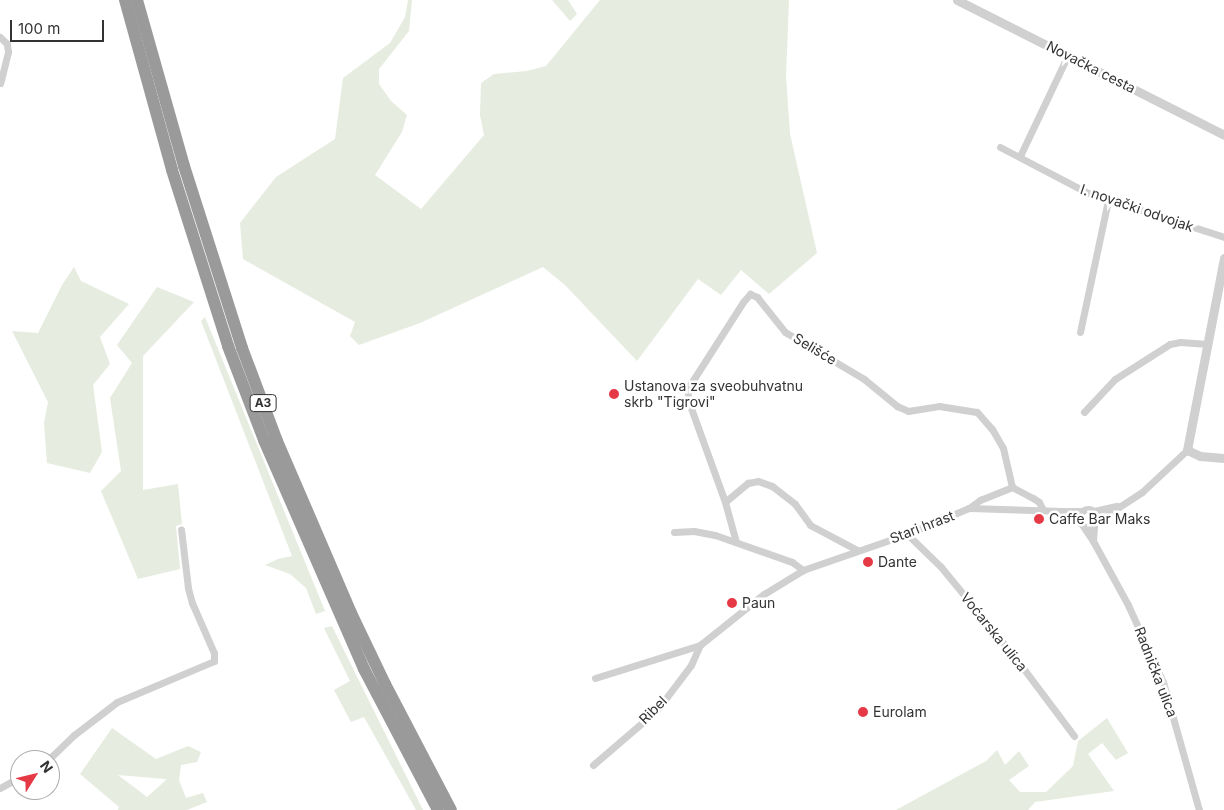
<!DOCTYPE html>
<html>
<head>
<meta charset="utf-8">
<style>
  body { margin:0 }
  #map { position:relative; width:1224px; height:810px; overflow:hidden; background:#fff; font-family:Inter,sans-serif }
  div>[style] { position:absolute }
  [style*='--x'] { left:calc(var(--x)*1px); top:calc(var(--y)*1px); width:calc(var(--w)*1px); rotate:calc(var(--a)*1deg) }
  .green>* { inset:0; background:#e6ecdf }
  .minor>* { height:7px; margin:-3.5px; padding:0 3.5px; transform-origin:3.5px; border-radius:3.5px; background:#d0d0d0 }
  .minor>.ring { margin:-3.5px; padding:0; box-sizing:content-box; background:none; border:7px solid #d0d0d0; border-radius:50% }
  .tertiary>* { height:9px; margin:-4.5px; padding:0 4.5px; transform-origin:4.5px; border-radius:4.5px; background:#d0d0d0 }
  .motorway>* { height:12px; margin:-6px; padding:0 6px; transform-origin:6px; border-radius:6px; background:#9a9a9a }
  .dots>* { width:14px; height:14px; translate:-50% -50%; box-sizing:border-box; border:2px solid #fff; border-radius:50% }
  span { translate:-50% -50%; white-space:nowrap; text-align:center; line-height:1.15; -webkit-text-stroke:5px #fff; paint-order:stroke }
  .shield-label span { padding:1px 4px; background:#fff; border:1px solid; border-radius:4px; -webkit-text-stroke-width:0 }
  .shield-label { font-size:12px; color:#333; font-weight:700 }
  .street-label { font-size:14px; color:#333 }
  .poi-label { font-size:14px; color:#333 }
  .left { translate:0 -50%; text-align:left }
  .north { position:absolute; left:10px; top:750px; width:50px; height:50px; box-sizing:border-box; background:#fff; border:1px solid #adadad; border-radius:50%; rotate:54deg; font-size:14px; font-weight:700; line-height:20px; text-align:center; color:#333 }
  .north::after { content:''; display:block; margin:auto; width:18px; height:22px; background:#e63946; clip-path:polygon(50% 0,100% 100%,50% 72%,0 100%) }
  .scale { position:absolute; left:10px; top:20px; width:94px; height:22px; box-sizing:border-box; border:2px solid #333; border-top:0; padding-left:6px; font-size:15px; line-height:18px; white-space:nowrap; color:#333; -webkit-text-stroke:4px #fff; paint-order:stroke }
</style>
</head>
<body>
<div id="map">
  <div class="green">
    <div style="clip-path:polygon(408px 0,412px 0,409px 31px,379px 69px,379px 84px,391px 101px,407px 115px,402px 132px,375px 175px,421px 209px,484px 135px,480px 115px,481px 83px,494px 74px,527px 71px,546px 66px,600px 0,789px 0,786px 76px,790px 134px,817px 253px,769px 294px,741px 270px,721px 295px,698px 279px,637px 361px,565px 285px,543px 267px,420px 323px,359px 345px,350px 336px,355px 322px,243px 259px,240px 223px,276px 177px,335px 139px,343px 78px,390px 43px,405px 17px)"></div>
    <div style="clip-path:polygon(552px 0,568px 0,577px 14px,570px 21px)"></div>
    <div style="clip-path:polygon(74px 267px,81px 281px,129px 304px,100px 337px,110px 364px,93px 385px,102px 452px,90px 473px,47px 463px,44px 423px,48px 402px,12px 331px,38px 333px,62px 285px)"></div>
    <div style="clip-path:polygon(157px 287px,194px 302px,143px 356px,143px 490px,178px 484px,182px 524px,176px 526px,180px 569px,138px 579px,101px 491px,121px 471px,110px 398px,132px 363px,117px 345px)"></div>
    <div style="clip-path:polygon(205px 317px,325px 611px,316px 614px,306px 588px,290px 574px,265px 565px,278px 559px,292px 556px,201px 321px)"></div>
    <div style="clip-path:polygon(332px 626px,423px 810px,416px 810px,364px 717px,351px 722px,334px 690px,350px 681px,324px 628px)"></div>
    <div style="clip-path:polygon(1107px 718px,1128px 753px,1116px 760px,1102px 743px,1088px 754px,1114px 791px,1035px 802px,1028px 810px,896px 810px,986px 761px,997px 750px,1005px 765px,1019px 751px,1029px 766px,1009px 780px,1020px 792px,1046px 792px,1073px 766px,1078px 741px)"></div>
    <div style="clip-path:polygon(evenodd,112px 728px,156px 759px,188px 746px,201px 752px,197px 762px,181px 765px,179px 780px,186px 798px,203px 793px,207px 802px,187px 810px,118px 810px,119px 807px,80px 774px,112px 728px,118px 775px,165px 779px,166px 780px,147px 797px,118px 775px)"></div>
  </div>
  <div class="minor">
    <div style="--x:0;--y:37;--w:10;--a:45"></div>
    <div style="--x:7;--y:44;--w:8;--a:83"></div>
    <div style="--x:8;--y:52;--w:32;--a:104"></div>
    <div style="--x:1000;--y:147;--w:99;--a:27.6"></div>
    <div style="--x:1088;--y:193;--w:143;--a:17.9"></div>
    <div style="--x:1020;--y:156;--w:112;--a:-64.6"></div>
    <div style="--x:1080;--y:332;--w:135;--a:-78"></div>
    <div style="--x:1084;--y:412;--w:45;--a:-46.8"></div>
    <div style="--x:1115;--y:379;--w:65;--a:-32.5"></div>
    <div style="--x:1170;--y:344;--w:10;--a:-11"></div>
    <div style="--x:1180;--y:342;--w:28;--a:4"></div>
    <div style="--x:725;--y:502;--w:30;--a:-40"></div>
    <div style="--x:748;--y:483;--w:10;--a:-11"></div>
    <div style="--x:758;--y:481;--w:15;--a:20"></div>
    <div style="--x:772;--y:486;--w:29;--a:38"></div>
    <div style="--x:795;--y:504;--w:26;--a:54"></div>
    <div style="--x:810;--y:525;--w:53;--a:28"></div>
    <div style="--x:969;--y:508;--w:14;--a:-36"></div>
    <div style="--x:980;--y:500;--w:35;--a:-22"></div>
    <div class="ring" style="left:1079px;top:509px;width:11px;height:11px"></div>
    <div style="--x:1094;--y:511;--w:23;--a:-13"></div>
    <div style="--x:1079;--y:522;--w:20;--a:-147"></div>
    <div style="--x:1062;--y:511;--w:20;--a:0"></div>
    <div style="--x:1096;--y:522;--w:55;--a:-33.1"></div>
    <div style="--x:1142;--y:492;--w:62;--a:-43"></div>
    <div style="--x:1083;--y:526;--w:18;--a:56"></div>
    <div style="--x:1093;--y:541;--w:16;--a:-86"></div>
    <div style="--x:674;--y:532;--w:20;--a:-3"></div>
    <div style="--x:694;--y:531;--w:21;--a:11"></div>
    <div style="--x:715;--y:535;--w:82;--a:19.3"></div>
    <div style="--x:792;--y:562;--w:14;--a:36"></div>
    <div style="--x:803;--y:570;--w:110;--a:-19.1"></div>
    <div style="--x:907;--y:534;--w:67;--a:-22.8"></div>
    <div style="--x:969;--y:508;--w:93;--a:1.8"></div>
    <div style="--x:907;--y:534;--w:47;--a:44.1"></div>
    <div style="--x:941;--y:567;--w:115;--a:50.6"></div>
    <div style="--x:1014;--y:656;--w:100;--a:53.1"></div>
    <div style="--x:1093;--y:541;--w:73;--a:61.3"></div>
    <div style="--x:1128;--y:605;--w:85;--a:65.6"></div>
    <div style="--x:1163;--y:682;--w:133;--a:74.3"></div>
    <div style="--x:736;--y:542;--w:41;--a:-105.4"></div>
    <div style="--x:725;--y:502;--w:109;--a:-109.9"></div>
    <div style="--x:688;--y:400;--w:12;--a:-90"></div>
    <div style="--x:688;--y:388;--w:102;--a:-57.4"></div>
    <div style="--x:743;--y:302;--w:11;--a:-49"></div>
    <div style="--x:750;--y:294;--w:8;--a:23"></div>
    <div style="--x:757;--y:297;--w:45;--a:51.3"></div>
    <div style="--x:785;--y:332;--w:92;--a:30.7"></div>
    <div style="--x:864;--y:379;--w:43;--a:39.3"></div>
    <div style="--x:897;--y:406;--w:12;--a:24"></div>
    <div style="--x:908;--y:411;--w:31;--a:-9"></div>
    <div style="--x:939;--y:406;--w:38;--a:9"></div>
    <div style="--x:977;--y:412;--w:23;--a:49"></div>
    <div style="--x:992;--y:429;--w:22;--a:60"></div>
    <div style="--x:1003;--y:448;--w:40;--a:77"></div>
    <div style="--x:1012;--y:487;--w:24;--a:28"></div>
    <div style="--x:1033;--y:498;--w:7;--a:34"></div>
    <div style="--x:1039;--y:502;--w:9;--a:63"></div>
    <div style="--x:595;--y:678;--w:110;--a:-17.4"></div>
    <div style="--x:48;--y:760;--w:36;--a:-44"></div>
    <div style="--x:74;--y:735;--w:54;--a:-37.5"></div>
    <div style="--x:117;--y:702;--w:105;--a:-22.9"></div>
    <div style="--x:214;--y:661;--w:8;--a:-90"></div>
    <div style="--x:214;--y:653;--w:55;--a:-113.7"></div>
    <div style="--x:192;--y:603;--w:16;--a:-105"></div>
    <div style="--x:188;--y:588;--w:59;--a:-96.8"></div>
    <div style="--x:593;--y:765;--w:84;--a:-40.7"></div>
    <div style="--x:657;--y:710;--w:56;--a:-52.9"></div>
    <div style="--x:691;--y:665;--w:22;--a:-66"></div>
    <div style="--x:700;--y:645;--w:82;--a:-38.6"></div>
    <div style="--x:764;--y:594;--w:46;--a:-31.6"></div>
    <div style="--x:0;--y:788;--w:23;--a:-29"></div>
  </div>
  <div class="tertiary">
    <div style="--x:957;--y:0;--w:299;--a:26.8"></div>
    <div style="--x:1224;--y:258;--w:196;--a:100.9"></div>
    <div style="--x:1187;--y:450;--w:14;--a:25"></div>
    <div style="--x:1200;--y:456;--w:24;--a:5"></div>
  </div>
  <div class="motorway">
    <div style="--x:125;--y:0;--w:176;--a:74.5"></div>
    <div style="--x:172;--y:170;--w:185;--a:72.3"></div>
    <div style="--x:228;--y:346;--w:101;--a:69"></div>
    <div style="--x:264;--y:440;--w:250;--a:66.4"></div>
    <div style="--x:364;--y:669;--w:159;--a:62.3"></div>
    <div style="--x:137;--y:0;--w:173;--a:74.2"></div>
    <div style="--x:184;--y:166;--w:191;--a:72.3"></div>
    <div style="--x:242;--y:348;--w:99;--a:69.4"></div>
    <div style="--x:277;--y:441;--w:187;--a:66.7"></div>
    <div style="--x:351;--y:613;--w:79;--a:64.4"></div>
    <div style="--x:385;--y:684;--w:142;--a:62.4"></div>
  </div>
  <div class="dots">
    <div style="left:614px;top:394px;background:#e63946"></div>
    <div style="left:1039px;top:519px;background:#e63946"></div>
    <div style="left:868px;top:562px;background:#e63946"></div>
    <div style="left:732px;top:603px;background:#e63946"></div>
    <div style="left:863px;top:712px;background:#e63946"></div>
  </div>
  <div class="shield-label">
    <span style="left:263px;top:403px">A3</span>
  </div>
  <div class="street-label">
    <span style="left:1091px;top:67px;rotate:27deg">Novačka cesta</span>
    <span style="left:1137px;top:208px;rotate:19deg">I. novački odvojak</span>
    <span style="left:815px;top:349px;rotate:31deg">Selišće</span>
    <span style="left:922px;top:527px;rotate:-21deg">Stari hrast</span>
    <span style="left:994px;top:632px;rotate:51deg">Voćarska ulica</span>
    <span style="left:1156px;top:672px;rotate:69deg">Radnička ulica</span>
    <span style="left:653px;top:710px;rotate:-45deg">Ribel</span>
  </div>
  <div class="poi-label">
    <span class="left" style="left:624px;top:394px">Ustanova za sveobuhvatnu<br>skrb "Tigrovi"</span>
    <span class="left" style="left:1049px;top:519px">Caffe Bar Maks</span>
    <span class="left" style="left:878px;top:562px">Dante</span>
    <span class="left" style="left:742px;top:603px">Paun</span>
    <span class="left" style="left:873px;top:712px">Eurolam</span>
  </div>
  <div class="north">N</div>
  <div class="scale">100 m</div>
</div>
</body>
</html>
